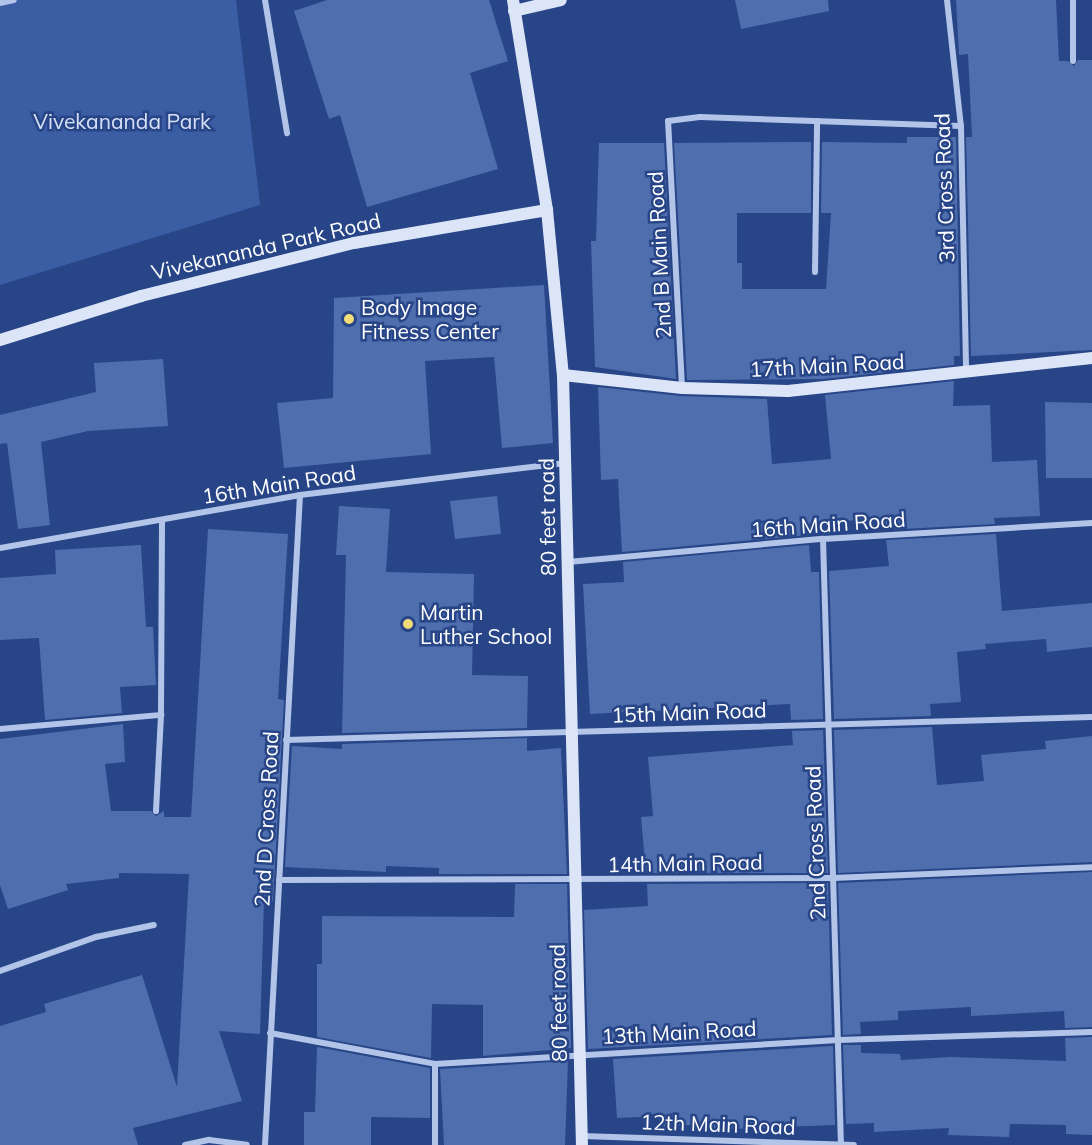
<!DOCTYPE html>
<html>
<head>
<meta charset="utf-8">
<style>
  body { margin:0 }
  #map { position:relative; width:1092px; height:1145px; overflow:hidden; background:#274587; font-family:Mulish,sans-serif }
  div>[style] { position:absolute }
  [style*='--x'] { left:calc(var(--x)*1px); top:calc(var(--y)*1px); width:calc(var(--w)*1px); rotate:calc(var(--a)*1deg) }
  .green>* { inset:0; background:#3b5da3 }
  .building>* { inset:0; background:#4f6eae }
  .street>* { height:6px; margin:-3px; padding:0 3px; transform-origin:3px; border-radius:3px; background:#b2c4e8 }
  .secondary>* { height:12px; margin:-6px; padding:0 6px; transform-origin:6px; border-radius:6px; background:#dce5f7 }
  .dots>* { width:16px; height:16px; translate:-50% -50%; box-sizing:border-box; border:3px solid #274587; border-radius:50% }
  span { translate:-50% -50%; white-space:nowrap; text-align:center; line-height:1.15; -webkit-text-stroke:5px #274587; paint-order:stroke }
  .park-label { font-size:21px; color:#d6e1f7 }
  .street-label { font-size:21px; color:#fff }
  .poi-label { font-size:21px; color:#fff }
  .left { translate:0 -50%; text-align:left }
</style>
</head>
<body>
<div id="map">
  <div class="green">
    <div style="clip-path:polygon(0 0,236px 0,260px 205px,0 285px)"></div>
  </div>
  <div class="building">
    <div style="clip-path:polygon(327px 0,489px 0,508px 61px,470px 73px,498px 169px,367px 207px,340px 115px,329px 119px,294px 11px)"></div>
    <div style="clip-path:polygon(735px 0,828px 0,829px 11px,741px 29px)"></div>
    <div style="clip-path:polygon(956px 0,1056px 0,1059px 61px,1068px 61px,1074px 66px,1078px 60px,1092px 60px,1092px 350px,971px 356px,966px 137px,972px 137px,968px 54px,959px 55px)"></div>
    <div style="clip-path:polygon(907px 137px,956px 137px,960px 356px,954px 356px,954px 365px,823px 379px,687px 380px,674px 143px,811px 142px,811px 213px,737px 213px,737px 263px,742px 263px,742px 289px,826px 289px,831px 213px,821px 213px,822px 142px,907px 143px)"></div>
    <div style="clip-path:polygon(599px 143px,664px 143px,676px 379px,595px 367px,591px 241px,596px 241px)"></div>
    <div style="clip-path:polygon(544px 285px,553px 443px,502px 448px,494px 357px,425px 361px,431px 454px,284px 468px,277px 403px,333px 398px,334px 298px)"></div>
    <div style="clip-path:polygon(163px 359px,168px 426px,88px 431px,41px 442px,50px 525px,18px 529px,7px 443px,0 444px,0 415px,96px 392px,94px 363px)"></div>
    <div style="clip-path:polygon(954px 381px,953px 406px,990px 405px,992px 462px,1037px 460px,1040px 516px,994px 518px,995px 524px,885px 530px,884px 518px,808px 524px,809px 535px,622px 552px,618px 479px,601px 480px,598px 387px,681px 396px,767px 399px,772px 464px,831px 459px,825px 395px)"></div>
    <div style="clip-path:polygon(1045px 402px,1092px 403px,1092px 478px,1046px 478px)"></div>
    <div style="clip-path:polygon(497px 496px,501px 534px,455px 539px,450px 501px)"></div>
    <div style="clip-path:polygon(339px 506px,390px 509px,386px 572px,474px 574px,472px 675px,528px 676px,527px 728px,342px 733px,346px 555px,336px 555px)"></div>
    <div style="clip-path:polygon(208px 529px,288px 534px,278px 699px,284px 700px,273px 901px,264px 900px,260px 1034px,219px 1031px,242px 1101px,133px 1128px,138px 1145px,0 1145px,0 1026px,46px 1012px,44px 1004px,142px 975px,177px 1087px,189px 874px,119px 873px,119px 878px,66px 884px,68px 890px,8px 909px,0 885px,0 739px,123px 724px,125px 762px,105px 764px,111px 811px,151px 811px,156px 816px,164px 811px,164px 817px,191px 817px)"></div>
    <div style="clip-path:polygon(996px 534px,1002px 611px,1092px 603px,1092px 647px,1047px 652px,1046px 639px,985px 644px,986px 649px,957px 652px,961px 702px,930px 704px,931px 716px,834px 719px,829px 571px,889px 566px,886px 540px)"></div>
    <div style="clip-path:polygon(141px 545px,146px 627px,153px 627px,156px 685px,120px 687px,122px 713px,45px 720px,39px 638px,0 640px,0 578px,56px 574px,55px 550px)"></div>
    <div style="clip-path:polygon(809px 545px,811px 572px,819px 572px,823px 719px,791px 720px,790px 704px,590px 714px,583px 584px,624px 582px,623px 562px)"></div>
    <div style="clip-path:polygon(932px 727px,937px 785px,984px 781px,981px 755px,1046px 749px,1045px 741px,1092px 736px,1092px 862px,838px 873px,834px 730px)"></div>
    <div style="clip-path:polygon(823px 730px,828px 873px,646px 873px,641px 817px,653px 816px,648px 757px,793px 745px,792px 731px)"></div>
    <div style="clip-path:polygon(527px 738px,527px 751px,561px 748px,567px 874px,439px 874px,439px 868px,386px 866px,386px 872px,285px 867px,292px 746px,342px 749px,342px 744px)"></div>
    <div style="clip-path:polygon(1092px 872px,1092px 1027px,1065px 1028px,1064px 1011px,971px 1016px,971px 1007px,898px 1011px,898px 1020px,860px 1022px,861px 1034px,843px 1035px,838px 883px)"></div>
    <div style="clip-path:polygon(828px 883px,832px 1035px,588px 1049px,584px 910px,648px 906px,647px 884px)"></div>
    <div style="clip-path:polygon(515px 884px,567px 884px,571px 1048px,483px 1056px,483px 1005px,432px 1004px,431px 1058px,317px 1037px,317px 964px,322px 964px,322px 916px,514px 917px)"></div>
    <div style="clip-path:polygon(1092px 1037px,1092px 1135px,1066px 1134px,1066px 1125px,1010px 1124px,1009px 1137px,948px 1135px,949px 1128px,874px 1132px,874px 1123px,846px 1124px,843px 1045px,861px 1045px,861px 1053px,900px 1054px,901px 1060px,951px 1057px,1066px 1061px,1065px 1038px)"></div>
    <div style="clip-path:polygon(833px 1046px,835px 1125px,706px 1130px,706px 1124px,660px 1127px,659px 1116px,617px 1118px,613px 1059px)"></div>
    <div style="clip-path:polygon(317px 1047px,430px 1068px,430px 1118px,371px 1117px,371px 1145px,304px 1145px,304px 1112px,315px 1112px)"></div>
    <div style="clip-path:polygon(568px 1061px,565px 1145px,444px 1145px,440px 1069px)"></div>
  </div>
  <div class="street">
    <div style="--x:265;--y:0;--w:135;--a:80.6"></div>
    <div style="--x:947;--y:0;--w:127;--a:83.7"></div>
    <div style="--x:961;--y:126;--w:245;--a:88.8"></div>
    <div style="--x:0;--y:3;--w:14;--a:-12"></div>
    <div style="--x:1073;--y:61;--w:61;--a:-90"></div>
    <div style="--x:815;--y:272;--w:151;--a:-89.2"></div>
    <div style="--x:682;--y:387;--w:266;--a:-93"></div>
    <div style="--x:668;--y:121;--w:32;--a:-7"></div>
    <div style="--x:700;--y:117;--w:261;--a:2"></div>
    <div style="--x:823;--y:539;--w:606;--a:88.3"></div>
    <div style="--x:0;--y:548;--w:305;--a:-10"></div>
    <div style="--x:300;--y:495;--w:267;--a:-6.9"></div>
    <div style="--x:568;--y:562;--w:256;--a:-5.2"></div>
    <div style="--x:823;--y:539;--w:269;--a:-3.4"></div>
    <div style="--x:0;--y:729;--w:162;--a:-5"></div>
    <div style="--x:161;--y:715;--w:195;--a:-89.7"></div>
    <div style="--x:286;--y:740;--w:806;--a:-1.63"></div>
    <div style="--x:156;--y:811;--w:96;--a:-87"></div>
    <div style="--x:279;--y:880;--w:554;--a:-0.21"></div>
    <div style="--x:833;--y:878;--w:259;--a:-2.4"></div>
    <div style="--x:0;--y:971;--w:102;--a:-19.5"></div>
    <div style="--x:96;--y:937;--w:59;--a:-11.7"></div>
    <div style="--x:270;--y:1033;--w:168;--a:10.6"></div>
    <div style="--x:435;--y:1064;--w:404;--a:-3.4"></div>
    <div style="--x:838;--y:1040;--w:254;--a:-1.8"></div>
    <div style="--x:582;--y:1136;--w:272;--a:1.9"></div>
    <div style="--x:185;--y:1145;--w:25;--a:-12"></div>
    <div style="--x:209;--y:1140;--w:38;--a:7"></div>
    <div style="--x:265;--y:1145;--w:651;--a:-86.92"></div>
    <div style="--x:435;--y:1145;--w:81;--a:-90"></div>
  </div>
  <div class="secondary">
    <div style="--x:513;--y:0;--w:213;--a:80.8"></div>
    <div style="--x:547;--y:210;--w:166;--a:84.5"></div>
    <div style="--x:563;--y:375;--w:770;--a:88.59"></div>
    <div style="--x:514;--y:11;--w:48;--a:-13.2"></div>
    <div style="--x:0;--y:340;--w:148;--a:-17.3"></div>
    <div style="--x:141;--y:296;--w:219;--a:-14"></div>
    <div style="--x:354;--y:243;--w:196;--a:-9.7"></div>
    <div style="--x:563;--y:375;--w:120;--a:6.2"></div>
    <div style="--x:682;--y:388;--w:106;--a:1.6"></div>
    <div style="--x:788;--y:391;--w:306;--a:-6.2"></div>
  </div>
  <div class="dots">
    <div style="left:349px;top:319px;background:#f1dd78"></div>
    <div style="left:408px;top:624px;background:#f1dd78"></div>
  </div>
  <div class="park-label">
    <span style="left:122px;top:121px">Vivekananda Park</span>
  </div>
  <div class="street-label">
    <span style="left:944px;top:188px;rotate:-92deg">3rd Cross Road</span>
    <span style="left:266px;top:246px;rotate:-13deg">Vivekananda Park Road</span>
    <span style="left:659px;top:255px;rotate:-93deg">2nd B Main Road</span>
    <span style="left:827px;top:365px;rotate:-3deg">17th Main Road</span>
    <span style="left:279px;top:484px;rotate:-9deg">16th Main Road</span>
    <span style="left:547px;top:517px;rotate:-91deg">80 feet road</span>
    <span style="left:828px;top:524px;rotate:-4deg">16th Main Road</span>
    <span style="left:689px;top:712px;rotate:-2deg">15th Main Road</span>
    <span style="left:266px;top:819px;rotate:-87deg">2nd D Cross Road</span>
    <span style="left:815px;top:843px;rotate:-92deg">2nd Cross Road</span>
    <span style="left:685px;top:863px;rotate:-1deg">14th Main Road</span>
    <span style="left:558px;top:1003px;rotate:-91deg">80 feet road</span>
    <span style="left:679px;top:1032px;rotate:-3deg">13th Main Road</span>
    <span style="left:718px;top:1124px;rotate:2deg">12th Main Road</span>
  </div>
  <div class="poi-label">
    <span class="left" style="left:361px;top:319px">Body Image<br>Fitness Center</span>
    <span class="left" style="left:420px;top:624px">Martin<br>Luther School</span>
  </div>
</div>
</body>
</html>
